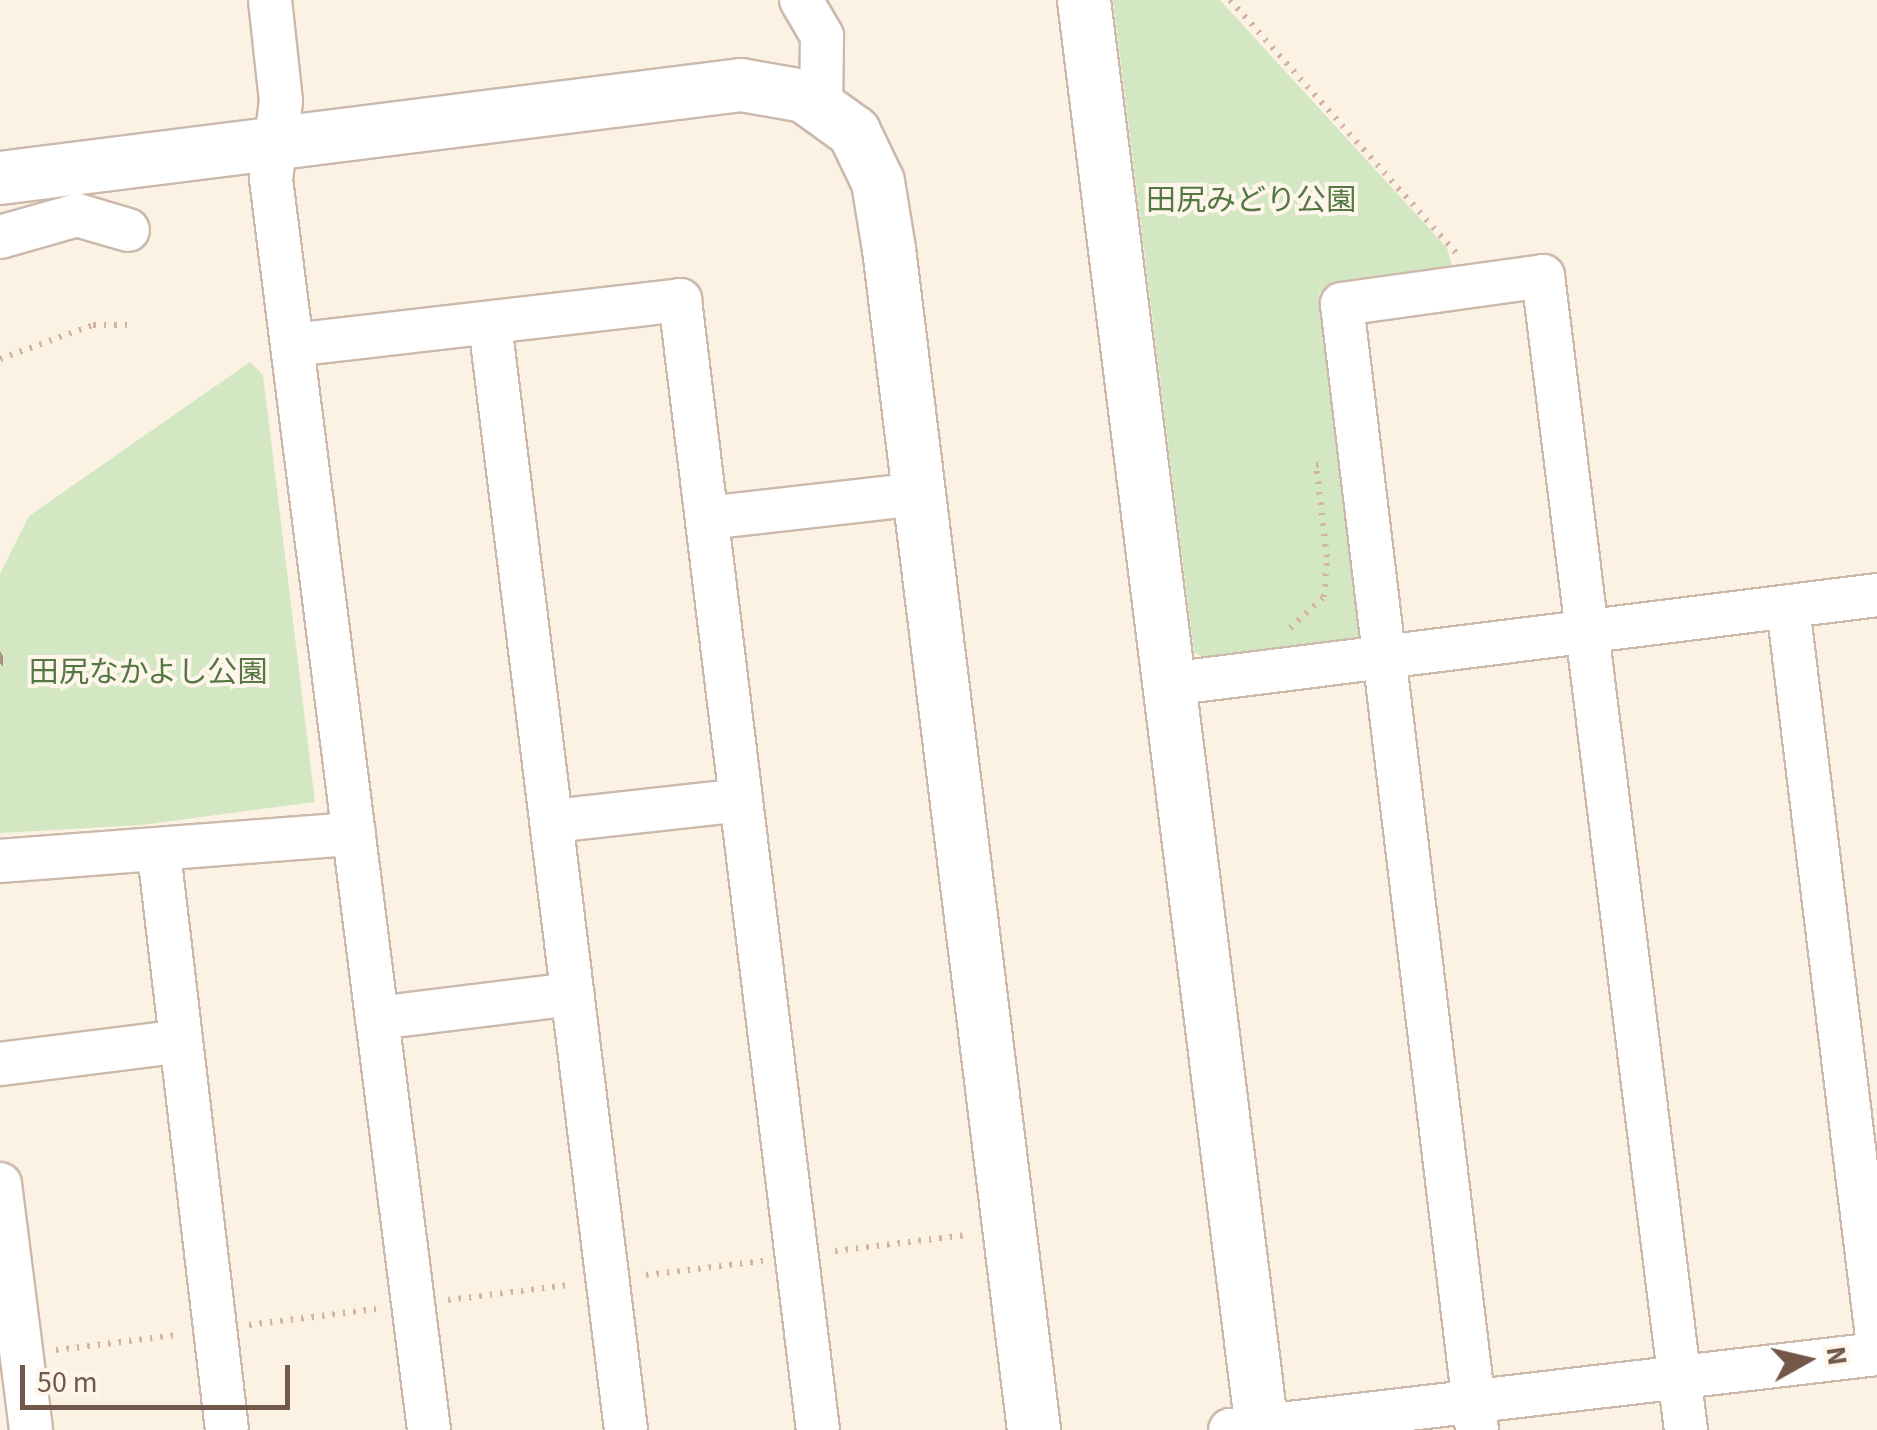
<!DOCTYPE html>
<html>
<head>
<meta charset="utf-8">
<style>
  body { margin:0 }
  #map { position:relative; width:1877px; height:1430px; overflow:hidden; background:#fbf2e4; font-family:"Source Sans 3","Noto Sans JP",sans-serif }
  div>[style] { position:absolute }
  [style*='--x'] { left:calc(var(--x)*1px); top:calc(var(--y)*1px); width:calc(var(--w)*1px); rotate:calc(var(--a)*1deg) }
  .green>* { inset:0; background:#d3e7c3 }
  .path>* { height:6px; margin-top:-3px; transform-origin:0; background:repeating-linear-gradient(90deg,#d3b3a1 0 2.5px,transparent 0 10.5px) }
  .roads { filter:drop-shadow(2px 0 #ccb9ab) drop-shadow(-2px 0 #ccb9ab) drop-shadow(0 2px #ccb9ab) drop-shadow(0 -2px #ccb9ab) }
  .minor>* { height:42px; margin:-21px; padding:0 21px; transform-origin:21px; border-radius:21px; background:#fff }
  .tertiary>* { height:52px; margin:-26px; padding:0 26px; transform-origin:26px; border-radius:26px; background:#fff }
  .shaded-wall>* { inset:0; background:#a79284 }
  span { translate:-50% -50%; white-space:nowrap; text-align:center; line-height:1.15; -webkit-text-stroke:8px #fef6ea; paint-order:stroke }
  .park-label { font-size:30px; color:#547744 }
  .north { position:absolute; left:1757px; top:1310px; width:100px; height:100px; -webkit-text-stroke:8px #fef6ea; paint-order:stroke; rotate:82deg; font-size:28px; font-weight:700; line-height:40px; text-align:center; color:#72584b }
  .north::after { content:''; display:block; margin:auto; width:35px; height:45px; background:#72584b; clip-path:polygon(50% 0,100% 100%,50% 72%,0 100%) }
  .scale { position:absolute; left:20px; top:1365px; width:270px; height:45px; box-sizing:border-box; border:5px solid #72584b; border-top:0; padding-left:12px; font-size:30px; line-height:35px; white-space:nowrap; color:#72584b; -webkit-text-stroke:8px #fef6ea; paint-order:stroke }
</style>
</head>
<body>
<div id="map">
  <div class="green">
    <div style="clip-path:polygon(1113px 0,1220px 0,1447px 248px,1454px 272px,1319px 292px,1361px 632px,1352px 644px,1212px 663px,1194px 652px)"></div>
    <div style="clip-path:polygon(250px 362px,263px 375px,315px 802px,142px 825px,0 833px,0 574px,29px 516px)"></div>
  </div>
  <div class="path">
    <div style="--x:1230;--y:0;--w:339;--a:48.2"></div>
    <div style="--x:0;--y:359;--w:99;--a:-20.1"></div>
    <div style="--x:93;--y:325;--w:34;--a:0"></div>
    <div style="--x:1290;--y:628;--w:46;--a:-42.4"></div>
    <div style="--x:1324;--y:597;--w:40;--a:-85.7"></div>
    <div style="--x:1327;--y:557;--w:93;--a:-96.8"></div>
    <div style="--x:1316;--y:465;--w:7;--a:-8"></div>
    <div style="--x:835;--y:1251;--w:132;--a:-7"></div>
    <div style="--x:646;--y:1275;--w:118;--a:-6.8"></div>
    <div style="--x:448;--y:1300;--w:122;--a:-7.1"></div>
    <div style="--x:249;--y:1325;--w:128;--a:-7.2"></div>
    <div style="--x:56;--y:1350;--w:122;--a:-7.1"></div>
  </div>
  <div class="roads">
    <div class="minor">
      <div style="--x:270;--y:0;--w:102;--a:83.8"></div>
      <div style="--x:281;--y:101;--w:79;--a:97.3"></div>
      <div style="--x:271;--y:179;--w:1261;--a:82.8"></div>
      <div style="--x:801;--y:0;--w:42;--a:59.7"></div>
      <div style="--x:822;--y:36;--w:69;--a:90.8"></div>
      <div style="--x:0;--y:237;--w:80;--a:-15.9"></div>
      <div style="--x:77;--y:215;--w:53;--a:16.4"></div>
      <div style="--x:490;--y:324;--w:1114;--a:82.99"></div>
      <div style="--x:293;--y:345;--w:390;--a:-6.6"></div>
      <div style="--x:680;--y:300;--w:1138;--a:83.04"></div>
      <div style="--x:707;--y:518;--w:213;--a:-6.5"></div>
      <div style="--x:1788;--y:607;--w:735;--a:83.05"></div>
      <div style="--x:1169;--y:684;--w:714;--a:-7.16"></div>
      <div style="--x:552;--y:821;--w:190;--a:-6.3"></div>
      <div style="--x:159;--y:853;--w:581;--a:83.28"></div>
      <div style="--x:0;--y:861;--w:355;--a:-4.4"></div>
      <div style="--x:377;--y:1018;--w:197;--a:-7"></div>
      <div style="--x:0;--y:1064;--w:182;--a:-7.2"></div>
      <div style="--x:0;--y:1184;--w:248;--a:82.8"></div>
      <div style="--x:1230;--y:1430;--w:651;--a:-6.7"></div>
      <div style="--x:1477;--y:1430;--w:1134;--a:-96.84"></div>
      <div style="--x:1342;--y:304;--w:203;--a:-7.9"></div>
      <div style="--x:1543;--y:276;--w:1163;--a:82.94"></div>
    </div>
    <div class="tertiary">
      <div style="--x:1084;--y:0;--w:1441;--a:82.9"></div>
      <div style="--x:0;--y:178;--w:747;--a:-7.15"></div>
      <div style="--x:741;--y:85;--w:64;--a:9.9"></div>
      <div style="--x:804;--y:96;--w:62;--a:35.8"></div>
      <div style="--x:854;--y:132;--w:55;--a:64.4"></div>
      <div style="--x:878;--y:182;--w:68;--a:80.7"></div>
      <div style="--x:889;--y:249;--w:1190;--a:83"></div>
    </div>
  </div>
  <div class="shaded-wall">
    <div style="clip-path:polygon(0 651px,3px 656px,3px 667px,0 663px)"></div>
  </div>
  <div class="park-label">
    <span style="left:1251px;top:201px">田尻みどり公園</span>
    <span style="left:148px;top:673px">田尻なかよし公園</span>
  </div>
  <div class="north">N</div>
  <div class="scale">50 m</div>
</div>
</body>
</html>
